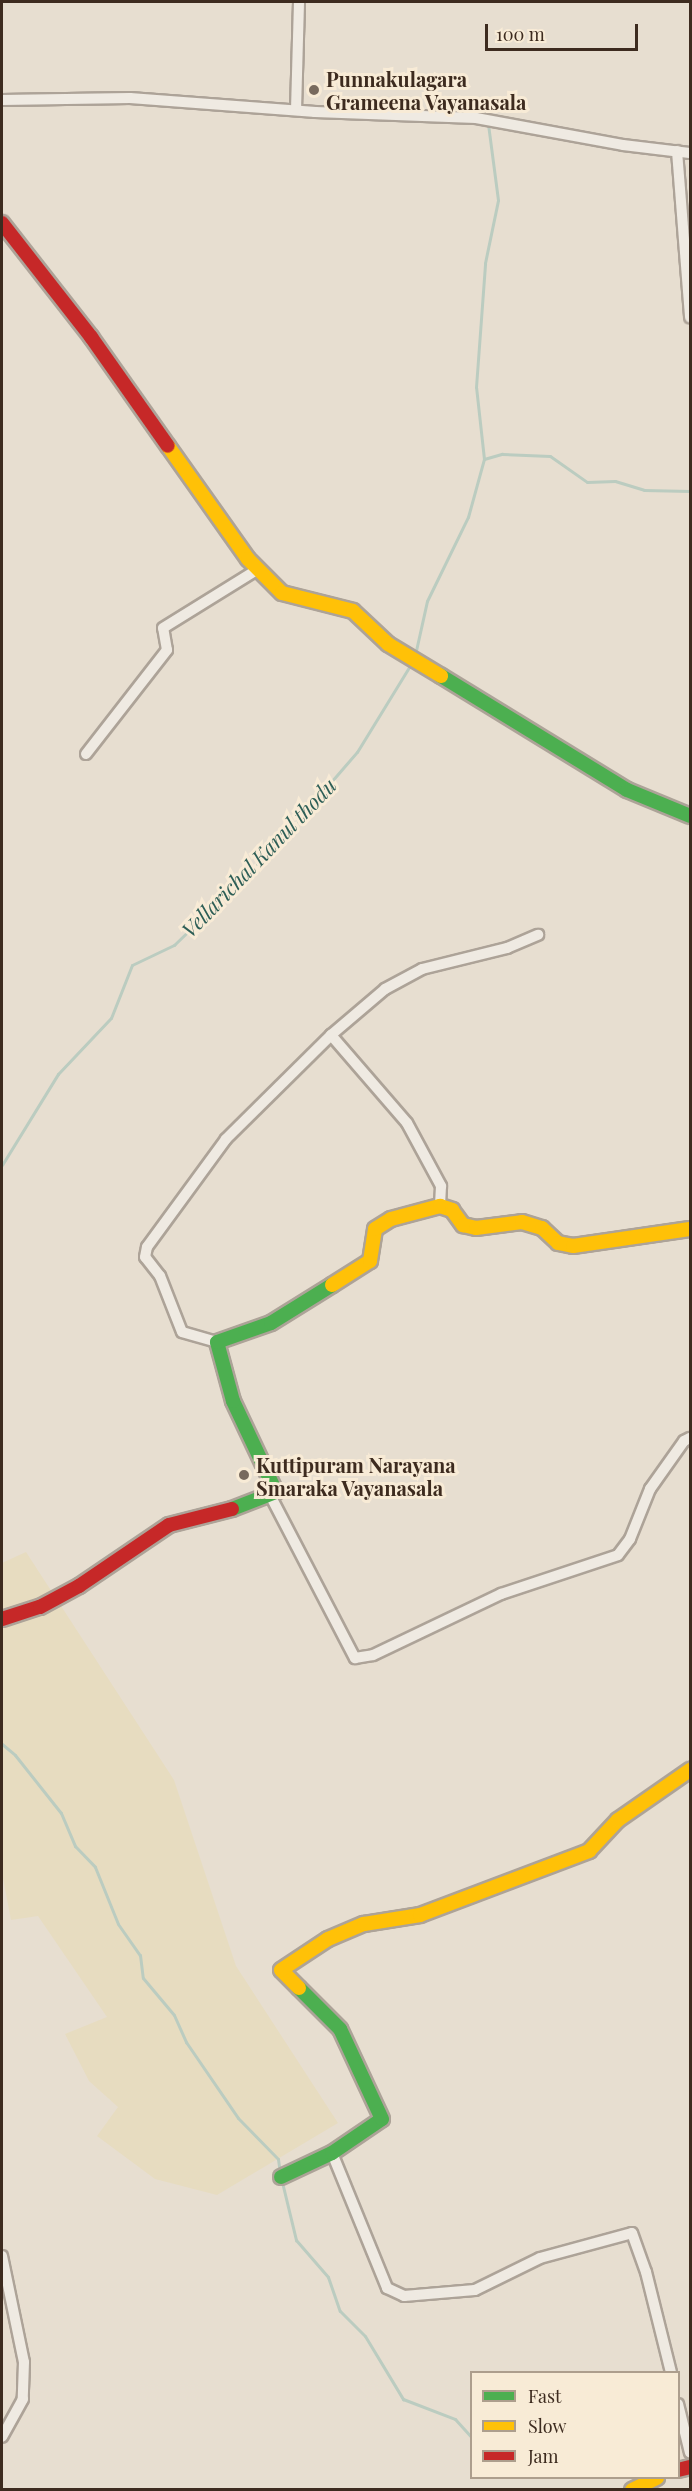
<!DOCTYPE html>
<html>
<head>
<meta charset="utf-8">
<style>
  body { margin:0 }
  #map { position:relative; width:692px; height:2491px; overflow:hidden; background:#e7ded0; font-family:"Playfair Display",serif }
  div>[style] { position:absolute }
  [style*='--x'] { left:calc(var(--x)*1px); top:calc(var(--y)*1px); width:calc(var(--w)*1px); rotate:calc(var(--a)*1deg) }
  .farmland>* { inset:0; background:#e7dcc0 }
  .stream>* { height:3px; margin:-1.5px; padding:0 1.5px; transform-origin:1.5px; border-radius:1.5px; background:#bbccc0 }
  .roads { filter:drop-shadow(2px 0 #ada398) drop-shadow(-2px 0 #ada398) drop-shadow(0 2px #ada398) drop-shadow(0 -2px #ada398) }
  .street>* { height:10px; margin:-5px; padding:0 5px; transform-origin:5px; border-radius:5px; background:#efeae2 }
  .fast>* { height:14px; margin:-7px; padding:0 7px; transform-origin:7px; border-radius:7px; background:#4caf50 }
  .slow>* { height:14px; margin:-7px; padding:0 7px; transform-origin:7px; border-radius:7px; background:#ffc107 }
  .jam>* { height:14px; margin:-7px; padding:0 7px; transform-origin:7px; border-radius:7px; background:#c62828 }
  .dots>* { width:16px; height:16px; translate:-50% -50%; box-sizing:border-box; border:3px solid #f8ebd6; border-radius:50% }
  span { translate:-50% -50%; white-space:nowrap; text-align:center; line-height:1.15; -webkit-text-stroke:6px #f8ebd6; paint-order:stroke }
  .poi-label { font-size:20px; color:#3d2b1f; font-weight:700 }
  .left { translate:0 -50%; text-align:left }
  .water-label { font-size:21px; color:#2d5e56; font-style:italic }
  .frame { position:absolute; inset:0; border:3px solid #3d2b1f; pointer-events:none }
  .legend { position:absolute; left:470px; top:2371px; width:210px; height:108px; box-sizing:border-box; background:#f8ebd6; border:2px solid #ad9e8d; margin:0; padding:8px 10px; list-style:none; font-size:18px; color:#3d2b1f }
  .legend li { display:flex; align-items:center; gap:12px; height:30px }
  .legend b { width:30px; border:2px solid #ad9e8d }
  .scale { position:absolute; left:485px; top:24px; width:153px; height:27px; box-sizing:border-box; border:3px solid #3d2b1f; border-top:0; padding-left:8px; font-size:18px; line-height:21px; white-space:nowrap; color:#3d2b1f; -webkit-text-stroke:4px #f8ebd6; paint-order:stroke }
</style>
</head>
<body>
<div id="map">
  <div class="farmland">
    <div style="clip-path:polygon(26px 1552px,174px 1780px,236px 1966px,338px 2123px,217px 2195px,155px 2179px,97px 2136px,118px 2107px,89px 2081px,65px 2034px,107px 2017px,38px 1916px,11px 1920px,2px 1873px,2px 1563px)"></div>
  </div>
  <div class="stream">
    <div style="--x:484;--y:459;--w:19;--a:-16"></div>
    <div style="--x:502;--y:454;--w:48;--a:2.4"></div>
    <div style="--x:550;--y:456;--w:45;--a:35.1"></div>
    <div style="--x:587;--y:482;--w:28;--a:-2"></div>
    <div style="--x:615;--y:481;--w:30;--a:17"></div>
    <div style="--x:644;--y:490;--w:46;--a:1.2"></div>
    <div style="--x:415;--y:655;--w:55;--a:-77.5"></div>
    <div style="--x:427;--y:601;--w:93;--a:-64"></div>
    <div style="--x:468;--y:517;--w:60;--a:-74.6"></div>
    <div style="--x:484;--y:459;--w:72;--a:-96.3"></div>
    <div style="--x:476;--y:387;--w:124;--a:-85.8"></div>
    <div style="--x:485;--y:263;--w:64;--a:-78.3"></div>
    <div style="--x:498;--y:200;--w:77;--a:-97.5"></div>
    <div style="--x:2;--y:1165;--w:107;--a:-58.4"></div>
    <div style="--x:58;--y:1074;--w:77;--a:-46.6"></div>
    <div style="--x:111;--y:1018;--w:57;--a:-68.4"></div>
    <div style="--x:132;--y:965;--w:47;--a:-25.5"></div>
    <div style="--x:174;--y:945;--w:139;--a:-44.1"></div>
    <div style="--x:274;--y:848;--w:127;--a:-49.2"></div>
    <div style="--x:357;--y:752;--w:103;--a:-58.5"></div>
    <div style="--x:2;--y:1744;--w:17;--a:40"></div>
    <div style="--x:15;--y:1755;--w:74;--a:51.6"></div>
    <div style="--x:61;--y:1813;--w:36;--a:67"></div>
    <div style="--x:75;--y:1846;--w:29;--a:46"></div>
    <div style="--x:95;--y:1867;--w:61;--a:68"></div>
    <div style="--x:118;--y:1924;--w:38;--a:55"></div>
    <div style="--x:140;--y:1955;--w:23;--a:83"></div>
    <div style="--x:143;--y:1978;--w:48;--a:50"></div>
    <div style="--x:174;--y:2015;--w:30;--a:66"></div>
    <div style="--x:186;--y:2042;--w:92;--a:55.6"></div>
    <div style="--x:238;--y:2118;--w:57;--a:45.7"></div>
    <div style="--x:278;--y:2159;--w:14;--a:82"></div>
    <div style="--x:282;--y:2182;--w:60;--a:76.4"></div>
    <div style="--x:296;--y:2240;--w:49;--a:49.1"></div>
    <div style="--x:328;--y:2277;--w:36;--a:71"></div>
    <div style="--x:340;--y:2311;--w:35;--a:45"></div>
    <div style="--x:365;--y:2336;--w:74;--a:58.9"></div>
    <div style="--x:403;--y:2399;--w:56;--a:21"></div>
    <div style="--x:455;--y:2419;--w:25;--a:48"></div>
  </div>
  <div class="roads">
    <div class="street">
      <div style="--x:2;--y:100;--w:128;--a:-0.9"></div>
      <div style="--x:130;--y:98;--w:186;--a:4.3"></div>
      <div style="--x:315;--y:112;--w:161;--a:2.1"></div>
      <div style="--x:476;--y:118;--w:149;--a:10.4"></div>
      <div style="--x:623;--y:145;--w:67;--a:6.8"></div>
      <div style="--x:296;--y:110;--w:108;--a:-88.4"></div>
      <div style="--x:677;--y:151;--w:167;--a:85.5"></div>
      <div style="--x:86;--y:754;--w:132;--a:-52.1"></div>
      <div style="--x:167;--y:650;--w:22;--a:-100"></div>
      <div style="--x:163;--y:628;--w:112;--a:-31.8"></div>
      <div style="--x:331;--y:1035;--w:116;--a:49.2"></div>
      <div style="--x:407;--y:1123;--w:72;--a:61.6"></div>
      <div style="--x:441;--y:1186;--w:20;--a:93"></div>
      <div style="--x:217;--y:1342;--w:36;--a:-164"></div>
      <div style="--x:182;--y:1332;--w:60;--a:-111.4"></div>
      <div style="--x:160;--y:1276;--w:24;--a:-128"></div>
      <div style="--x:145;--y:1257;--w:10;--a:-79"></div>
      <div style="--x:147;--y:1247;--w:134;--a:-53.8"></div>
      <div style="--x:226;--y:1139;--w:148;--a:-44.7"></div>
      <div style="--x:331;--y:1035;--w:71;--a:-40.4"></div>
      <div style="--x:385;--y:989;--w:42;--a:-28.4"></div>
      <div style="--x:422;--y:969;--w:88;--a:-13.9"></div>
      <div style="--x:507;--y:948;--w:34;--a:-23"></div>
      <div style="--x:270;--y:1495;--w:184;--a:62.5"></div>
      <div style="--x:355;--y:1658;--w:18;--a:-9"></div>
      <div style="--x:373;--y:1655;--w:142;--a:-25.5"></div>
      <div style="--x:501;--y:1594;--w:123;--a:-18.4"></div>
      <div style="--x:618;--y:1555;--w:20;--a:-53"></div>
      <div style="--x:630;--y:1539;--w:54;--a:-68.2"></div>
      <div style="--x:650;--y:1489;--w:59;--a:-54.7"></div>
      <div style="--x:684;--y:1441;--w:7;--a:-27"></div>
      <div style="--x:332;--y:2153;--w:146;--a:67.8"></div>
      <div style="--x:387;--y:2288;--w:19;--a:25"></div>
      <div style="--x:404;--y:2296;--w:71;--a:-4.8"></div>
      <div style="--x:475;--y:2290;--w:72;--a:-26.2"></div>
      <div style="--x:540;--y:2258;--w:95;--a:-15.2"></div>
      <div style="--x:632;--y:2233;--w:41;--a:70.3"></div>
      <div style="--x:646;--y:2272;--w:103;--a:76"></div>
      <div style="--x:2;--y:2256;--w:108;--a:78.3"></div>
      <div style="--x:24;--y:2362;--w:37;--a:92"></div>
      <div style="--x:23;--y:2399;--w:43;--a:118.9"></div>
      <div style="--x:678;--y:2404;--w:50;--a:76.2"></div>
    </div>
    <div class="fast">
      <div style="--x:441;--y:676;--w:218;--a:31.5"></div>
      <div style="--x:627;--y:790;--w:68;--a:22.4"></div>
      <div style="--x:232;--y:1509;--w:47;--a:-21.1"></div>
      <div style="--x:276;--y:1492;--w:101;--a:-115.3"></div>
      <div style="--x:233;--y:1401;--w:61;--a:-105.2"></div>
      <div style="--x:217;--y:1342;--w:57;--a:-19.4"></div>
      <div style="--x:271;--y:1323;--w:72;--a:-31.9"></div>
      <div style="--x:281;--y:2177;--w:56;--a:-25.2"></div>
      <div style="--x:332;--y:2153;--w:60;--a:-34.2"></div>
      <div style="--x:382;--y:2119;--w:99;--a:-115"></div>
      <div style="--x:340;--y:2029;--w:58;--a:-135"></div>
    </div>
    <div class="slow">
      <div style="--x:168;--y:446;--w:138;--a:54.7"></div>
      <div style="--x:248;--y:559;--w:48;--a:45"></div>
      <div style="--x:282;--y:593;--w:73;--a:14.2"></div>
      <div style="--x:353;--y:611;--w:48;--a:43.3"></div>
      <div style="--x:388;--y:644;--w:62;--a:31.1"></div>
      <div style="--x:332;--y:1285;--w:45;--a:-32.3"></div>
      <div style="--x:370;--y:1261;--w:32;--a:-81"></div>
      <div style="--x:375;--y:1229;--w:19;--a:-32"></div>
      <div style="--x:391;--y:1219;--w:51;--a:-14.9"></div>
      <div style="--x:440;--y:1206;--w:13;--a:18"></div>
      <div style="--x:452;--y:1210;--w:19;--a:54"></div>
      <div style="--x:463;--y:1225;--w:13;--a:13"></div>
      <div style="--x:476;--y:1228;--w:46;--a:-7.4"></div>
      <div style="--x:522;--y:1222;--w:21;--a:17"></div>
      <div style="--x:542;--y:1228;--w:22;--a:43"></div>
      <div style="--x:558;--y:1243;--w:15;--a:11"></div>
      <div style="--x:573;--y:1246;--w:118;--a:-8.3"></div>
      <div style="--x:299;--y:1988;--w:25;--a:-135"></div>
      <div style="--x:281;--y:1970;--w:56;--a:-33.4"></div>
      <div style="--x:328;--y:1939;--w:39;--a:-23"></div>
      <div style="--x:364;--y:1924;--w:57;--a:-9.1"></div>
      <div style="--x:420;--y:1915;--w:181;--a:-20.7"></div>
      <div style="--x:589;--y:1851;--w:42;--a:-46.9"></div>
      <div style="--x:618;--y:1820;--w:88;--a:-34.8"></div>
      <div style="--x:632;--y:2490;--w:28;--a:-26"></div>
    </div>
    <div class="jam">
      <div style="--x:2;--y:223;--w:145;--a:52"></div>
      <div style="--x:91;--y:337;--w:133;--a:54.8"></div>
      <div style="--x:2;--y:1619;--w:40;--a:-18"></div>
      <div style="--x:40;--y:1607;--w:44;--a:-28.3"></div>
      <div style="--x:79;--y:1586;--w:109;--a:-34.1"></div>
      <div style="--x:169;--y:1525;--w:65;--a:-14.3"></div>
      <div style="--x:678;--y:2470;--w:12;--a:-14"></div>
    </div>
  </div>
  <div class="dots">
    <div style="left:314px;top:90px;background:#786a5d"></div>
    <div style="left:244px;top:1475px;background:#786a5d"></div>
  </div>
  <div class="poi-label">
    <span class="left" style="left:326px;top:90px">Punnakulagara<br>Grameena Vayanasala</span>
    <span class="left" style="left:256px;top:1476px">Kuttipuram Narayana<br>Smaraka Vayanasala</span>
  </div>
  <div class="water-label">
    <span style="left:258px;top:857px;rotate:-46deg">Vellarichal Kanul thodu</span>
  </div>
  <div class="frame"></div>
  <ul class="legend">
  <li><b style="height:8px;background:#4caf50"></b>Fast</li>
  <li><b style="height:8px;background:#ffc107"></b>Slow</li>
  <li><b style="height:8px;background:#c62828"></b>Jam</li>
  </ul>
  <div class="scale">100 m</div>
</div>
</body>
</html>
